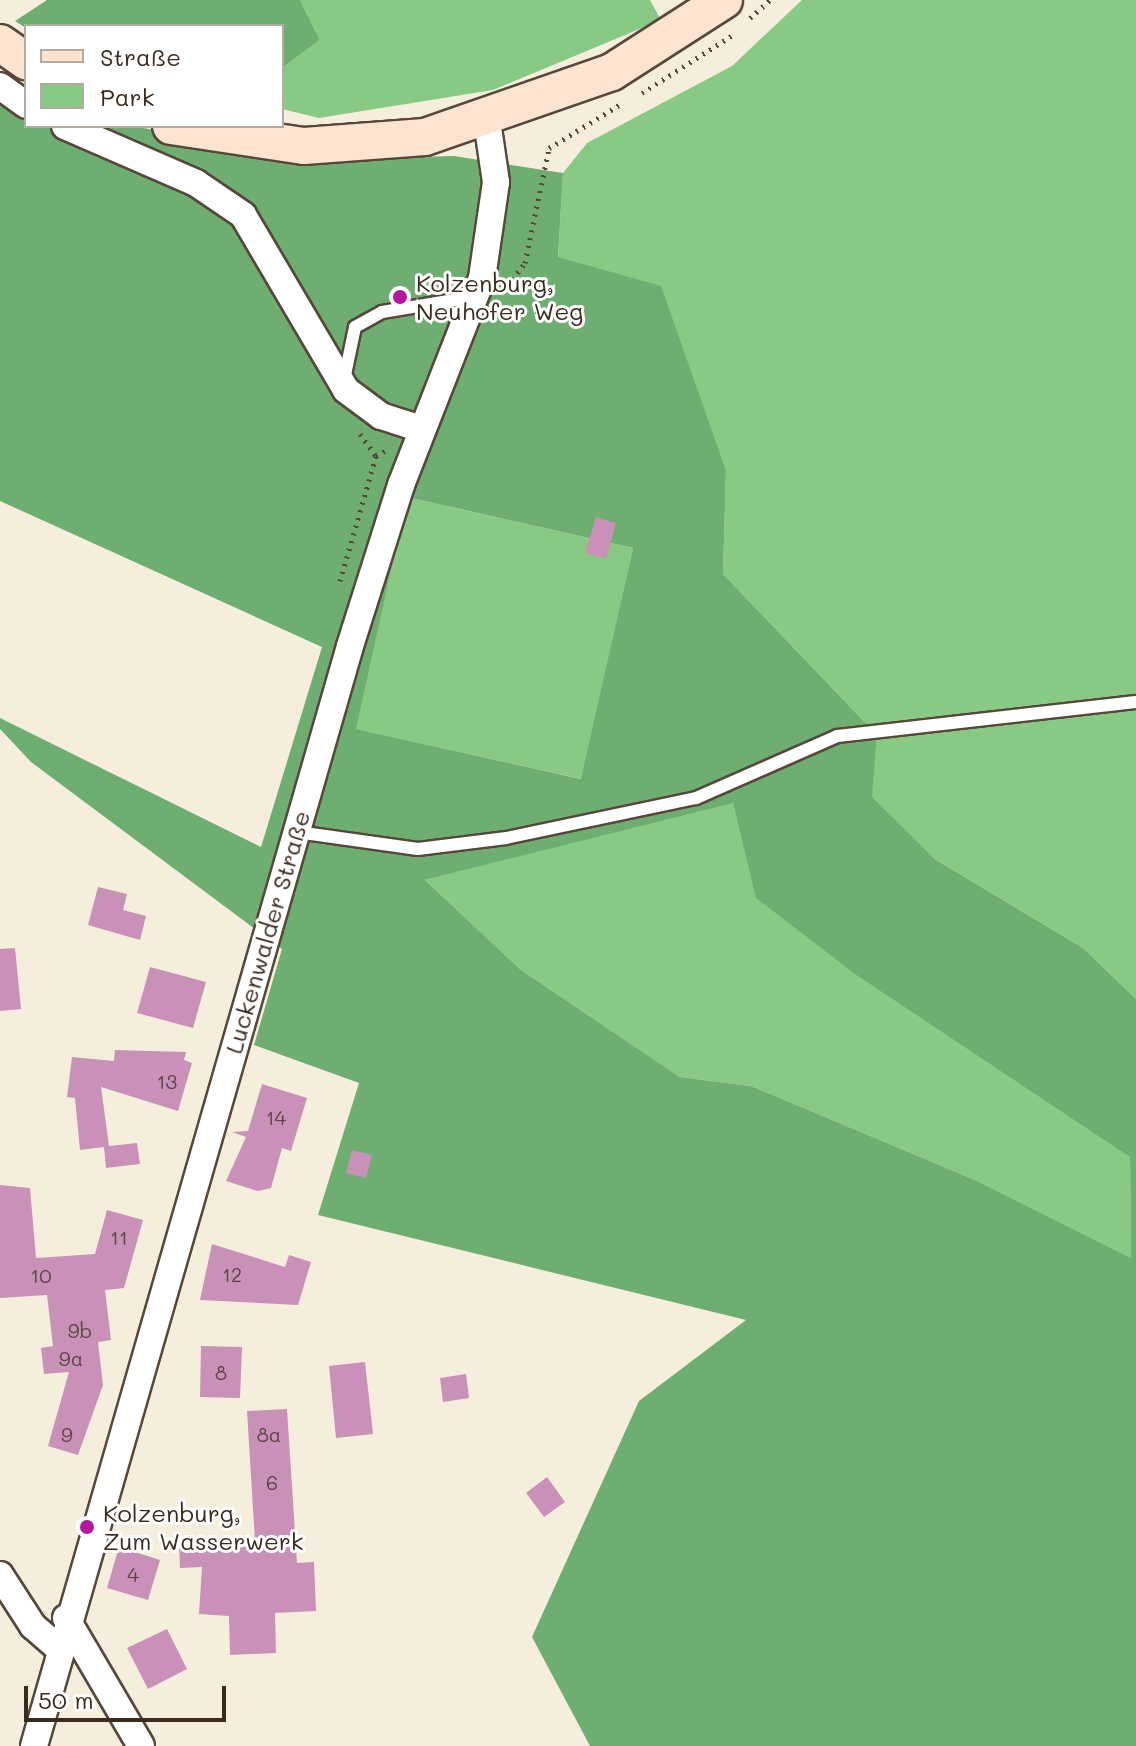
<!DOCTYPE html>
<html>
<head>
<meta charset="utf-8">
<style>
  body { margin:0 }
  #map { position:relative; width:1136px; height:1746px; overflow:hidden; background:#f5eedd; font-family:Mali,sans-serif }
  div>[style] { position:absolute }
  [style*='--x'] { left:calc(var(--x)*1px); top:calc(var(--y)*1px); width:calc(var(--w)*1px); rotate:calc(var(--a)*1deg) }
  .green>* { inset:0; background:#88ca83 }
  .forest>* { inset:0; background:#6eae71 }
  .building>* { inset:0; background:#c991b8 }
  .path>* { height:5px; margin-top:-2.5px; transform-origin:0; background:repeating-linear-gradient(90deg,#57473b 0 2px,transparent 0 8px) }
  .roads { filter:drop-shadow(2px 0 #57473b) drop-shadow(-2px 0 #57473b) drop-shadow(0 2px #57473b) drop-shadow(0 -2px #57473b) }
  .lane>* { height:12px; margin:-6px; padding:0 6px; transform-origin:6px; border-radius:6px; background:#fff }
  .street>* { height:26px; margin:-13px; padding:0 13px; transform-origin:13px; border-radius:13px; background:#fff }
  .secondary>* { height:36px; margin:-18px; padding:0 18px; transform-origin:18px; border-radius:18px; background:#fde4d0 }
  .dots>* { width:22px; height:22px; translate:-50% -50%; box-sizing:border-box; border:4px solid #fff; border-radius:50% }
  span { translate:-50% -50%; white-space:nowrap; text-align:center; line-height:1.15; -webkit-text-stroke:6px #fff; paint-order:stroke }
  .number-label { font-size:20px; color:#5e4444 }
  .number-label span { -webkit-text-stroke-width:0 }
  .poi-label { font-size:24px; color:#3b2a1e }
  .left { translate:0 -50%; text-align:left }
  .street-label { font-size:24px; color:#3b2a1e }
  .legend { position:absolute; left:24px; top:24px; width:260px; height:104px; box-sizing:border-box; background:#fff; border:2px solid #b1aaa5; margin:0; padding:10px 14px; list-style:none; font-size:24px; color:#3b2a1e }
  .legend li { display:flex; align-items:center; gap:16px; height:40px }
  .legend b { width:40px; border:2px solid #b1aaa5 }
  .scale { position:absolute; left:24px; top:1686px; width:202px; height:36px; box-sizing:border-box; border:4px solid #3b2a1e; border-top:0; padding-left:10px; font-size:24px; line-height:28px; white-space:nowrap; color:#3b2a1e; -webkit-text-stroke:6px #fff; paint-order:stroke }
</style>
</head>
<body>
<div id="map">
  <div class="green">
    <div style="clip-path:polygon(300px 0,650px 0,661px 20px,493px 90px,319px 118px,282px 109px,282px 68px,320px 40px)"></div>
    <div style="clip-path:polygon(802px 0,1136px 0,1136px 999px,1083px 948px,936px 860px,871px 797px,877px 735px,723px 574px,726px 471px,558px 257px,563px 173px,587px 143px,732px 66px)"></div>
    <div style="clip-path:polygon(407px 497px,633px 548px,582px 779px,355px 729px)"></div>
    <div style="clip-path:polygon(733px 802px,757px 898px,1130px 1157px,1131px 1258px,975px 1180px,751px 1086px,680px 1077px,521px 970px,425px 880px)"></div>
  </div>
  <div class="forest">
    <div style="clip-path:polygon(47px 0,300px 0,320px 40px,282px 68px,282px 26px,26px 28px,15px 21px)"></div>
    <div style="clip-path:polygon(evenodd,0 94px,26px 104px,26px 126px,134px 126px,300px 160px,454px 156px,563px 173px,558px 257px,661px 286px,726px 471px,723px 574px,877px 735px,872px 797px,936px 860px,1083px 948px,1136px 999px,1136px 1746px,590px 1746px,532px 1637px,639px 1401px,746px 1320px,318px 1215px,359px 1083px,254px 1045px,282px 949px,31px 762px,0 729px,0 718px,261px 847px,322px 647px,0 501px,0 94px,407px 497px,633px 548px,581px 779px,356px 729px,407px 497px,0 94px,733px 803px,756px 898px,855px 974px,1130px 1157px,1131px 1258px,975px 1180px,751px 1086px,680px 1077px,521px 970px,425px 880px,733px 803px)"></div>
  </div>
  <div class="building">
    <div style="clip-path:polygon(596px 517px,616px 523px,606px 559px,585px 553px)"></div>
    <div style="clip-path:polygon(98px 887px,127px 894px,123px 910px,146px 916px,140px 940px,88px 925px)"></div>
    <div style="clip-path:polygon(15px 948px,21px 1009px,0 1011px,0 949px)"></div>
    <div style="clip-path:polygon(150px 967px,206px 982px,193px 1028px,137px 1013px)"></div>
    <div style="clip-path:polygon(115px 1050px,186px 1052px,184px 1060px,192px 1063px,178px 1111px,101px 1087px,109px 1146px,137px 1143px,140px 1164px,106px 1168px,104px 1147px,80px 1150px,75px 1098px,67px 1097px,72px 1057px,114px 1061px)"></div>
    <div style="clip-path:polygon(262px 1084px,307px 1098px,291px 1151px,282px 1148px,271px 1188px,258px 1191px,226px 1181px,246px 1137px,232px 1132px,248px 1131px)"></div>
    <div style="clip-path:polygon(352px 1150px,372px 1155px,366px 1178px,346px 1173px)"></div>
    <div style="clip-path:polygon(0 1185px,30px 1188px,36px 1258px,95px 1254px,107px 1210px,143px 1220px,124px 1288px,105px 1290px,111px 1340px,98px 1342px,103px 1385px,78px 1455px,48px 1446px,69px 1372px,44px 1374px,41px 1348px,53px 1346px,47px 1295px,0 1298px)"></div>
    <div style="clip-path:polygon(212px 1244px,285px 1267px,289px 1255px,311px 1262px,298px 1305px,200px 1300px)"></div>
    <div style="clip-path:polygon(201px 1346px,242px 1347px,240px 1398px,200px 1397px)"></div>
    <div style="clip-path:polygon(365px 1362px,373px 1434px,336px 1438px,329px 1366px)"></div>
    <div style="clip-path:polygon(466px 1374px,469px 1398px,443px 1402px,440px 1378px)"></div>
    <div style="clip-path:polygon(287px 1409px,297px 1563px,314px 1562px,316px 1611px,275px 1613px,276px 1653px,230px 1655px,229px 1616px,199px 1614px,202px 1567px,180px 1568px,179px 1545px,255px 1541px,247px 1411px)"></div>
    <div style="clip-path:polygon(547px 1477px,565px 1502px,544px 1517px,526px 1493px)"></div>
    <div style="clip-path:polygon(119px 1547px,160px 1560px,148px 1600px,107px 1588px)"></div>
    <div style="clip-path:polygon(167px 1629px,187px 1669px,148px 1689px,127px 1648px)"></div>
  </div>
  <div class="path">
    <div style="--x:750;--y:18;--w:27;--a:-42"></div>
    <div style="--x:642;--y:93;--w:106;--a:-32.6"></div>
    <div style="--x:508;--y:286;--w:29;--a:-54"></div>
    <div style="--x:525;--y:263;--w:117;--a:-78.2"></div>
    <div style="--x:549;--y:148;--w:82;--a:-31.6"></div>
    <div style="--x:360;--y:434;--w:27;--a:54"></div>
    <div style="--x:340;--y:581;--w:130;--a:-73.9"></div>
    <div style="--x:376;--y:456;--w:12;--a:-31"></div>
  </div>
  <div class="roads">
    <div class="lane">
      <div style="--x:345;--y:375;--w:49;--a:-78.2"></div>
      <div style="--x:355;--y:327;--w:31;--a:-29"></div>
      <div style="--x:382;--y:312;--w:92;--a:-9.4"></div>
      <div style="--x:297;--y:832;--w:122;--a:8"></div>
      <div style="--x:418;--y:849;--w:89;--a:-7.1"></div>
      <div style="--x:506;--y:838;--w:194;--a:-11.9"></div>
      <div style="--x:696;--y:798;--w:154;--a:-23.7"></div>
      <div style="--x:837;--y:736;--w:301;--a:-6.5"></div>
    </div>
    <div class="street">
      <div style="--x:0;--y:86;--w:32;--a:36"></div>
      <div style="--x:65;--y:126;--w:143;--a:23.5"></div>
      <div style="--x:196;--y:183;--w:57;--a:34.2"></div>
      <div style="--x:243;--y:215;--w:203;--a:59.5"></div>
      <div style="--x:346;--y:390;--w:44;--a:36.6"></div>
      <div style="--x:381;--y:416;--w:42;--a:18"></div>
      <div style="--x:0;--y:1575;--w:61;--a:57.1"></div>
      <div style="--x:33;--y:1626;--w:33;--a:41"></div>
      <div style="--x:66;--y:1618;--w:148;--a:59.6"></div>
      <div style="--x:34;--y:1746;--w:1144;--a:-73.97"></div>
      <div style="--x:350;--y:646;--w:169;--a:-72.4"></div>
      <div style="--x:401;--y:485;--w:222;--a:-68.6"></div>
      <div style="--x:482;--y:278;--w:97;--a:-81.7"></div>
      <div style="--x:496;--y:182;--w:62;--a:-98.4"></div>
    </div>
    <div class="secondary">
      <div style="--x:0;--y:43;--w:32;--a:35"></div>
      <div style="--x:171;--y:126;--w:134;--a:8.6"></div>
      <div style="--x:304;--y:146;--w:121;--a:-4.3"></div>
      <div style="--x:425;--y:137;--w:198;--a:-19.2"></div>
      <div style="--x:612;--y:72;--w:133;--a:-32.7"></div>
    </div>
  </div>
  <div class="dots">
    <div style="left:400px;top:297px;background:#b5179e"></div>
    <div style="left:87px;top:1527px;background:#b5179e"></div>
  </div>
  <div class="number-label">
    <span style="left:167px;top:1081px">13</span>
    <span style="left:276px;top:1117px">14</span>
    <span style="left:119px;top:1237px">11</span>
    <span style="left:232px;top:1274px">12</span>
    <span style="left:41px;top:1275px">10</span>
    <span style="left:80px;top:1330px">9b</span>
    <span style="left:71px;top:1358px">9a</span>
    <span style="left:221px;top:1372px">8</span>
    <span style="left:67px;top:1434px">9</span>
    <span style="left:269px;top:1434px">8a</span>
    <span style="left:272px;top:1482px">6</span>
    <span style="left:133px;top:1574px">4</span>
  </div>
  <div class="poi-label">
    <span class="left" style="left:416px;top:297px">Kolzenburg,<br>Neuhofer Weg</span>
    <span class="left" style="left:103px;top:1527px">Kolzenburg,<br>Zum Wasserwerk</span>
  </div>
  <div class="street-label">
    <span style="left:267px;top:932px;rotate:-74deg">Luckenwalder Straße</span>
  </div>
  <ul class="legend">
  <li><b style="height:10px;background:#fde4d0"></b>Straße</li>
  <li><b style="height:22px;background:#88ca83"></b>Park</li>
  </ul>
  <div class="scale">50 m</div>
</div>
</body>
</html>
